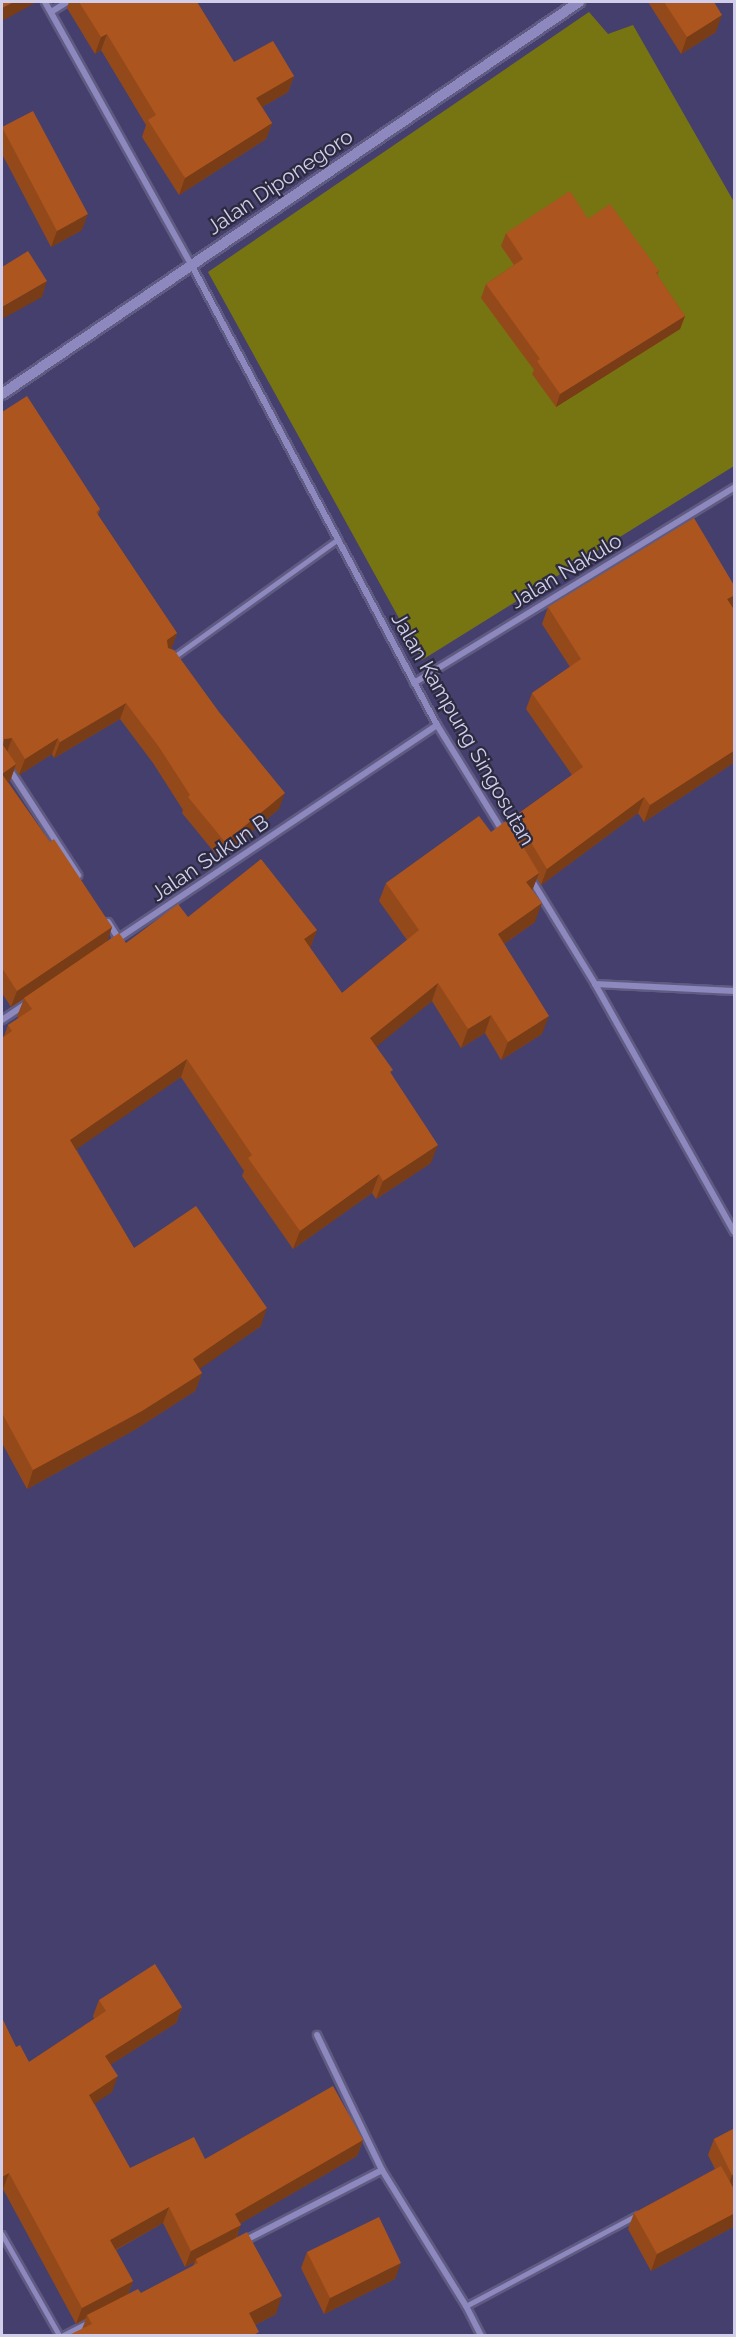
<!DOCTYPE html>
<html>
<head>
<meta charset="utf-8">
<style>
  body { margin:0 }
  #map { position:relative; width:736px; height:2337px; overflow:hidden; background:#453f6e; font-family:Raleway,sans-serif }
  div>[style] { position:absolute }
  [style*='--x'] { left:calc(var(--x)*1px); top:calc(var(--y)*1px); width:calc(var(--w)*1px); rotate:calc(var(--a)*1deg) }
  .green>* { inset:0; background:#777512 }
  .roads { filter:drop-shadow(2px 0 #605b82) drop-shadow(-2px 0 #605b82) drop-shadow(0 2px #605b82) drop-shadow(0 -2px #605b82) }
  .service>* { height:4.5px; margin:-2.25px; padding:0 2.25px; transform-origin:2.25px; border-radius:2.25px; background:#8d88bd }
  .minor>* { height:6px; margin:-3px; padding:0 3px; transform-origin:3px; border-radius:3px; background:#8d88bd }
  .tertiary>* { height:10px; margin:-5px; padding:0 5px; transform-origin:5px; border-radius:5px; background:#8d88bd }
  .wall>* { inset:0; background:#94491b }
  .shaded-wall>* { inset:0; background:#783c16 }
  .building>* { inset:0; background:#ac551f }
  span { translate:-50% -50%; white-space:nowrap; text-align:center; line-height:1.15; -webkit-text-stroke:4.5px #2c2a3f; paint-order:stroke }
  .street-label { font-size:21px; color:#d0ceea }
  .frame { position:absolute; inset:0; border:3px solid #d0ceea; pointer-events:none }
</style>
</head>
<body>
<div id="map">
  <div class="green">
    <div style="clip-path:polygon(589px 12px,608px 34px,633px 25px,734px 202px,734px 466px,422px 660px,208px 272px)"></div>
  </div>
  <div class="roads">
    <div class="service">
      <div style="--x:174;--y:657;--w:202;--a:-35.7"></div>
      <div style="--x:2;--y:2234;--w:117;--a:60.4"></div>
      <div style="--x:466;--y:2306;--w:194;--a:-28"></div>
    </div>
    <div class="minor">
      <div style="--x:45;--y:2;--w:302;--a:60.9"></div>
      <div style="--x:192;--y:266;--w:520;--a:61.91"></div>
      <div style="--x:437;--y:725;--w:126;--a:58.3"></div>
      <div style="--x:51;--y:12;--w:19;--a:-32"></div>
      <div style="--x:414;--y:683;--w:375;--a:-31.4"></div>
      <div style="--x:2;--y:758;--w:140;--a:57"></div>
      <div style="--x:531;--y:879;--w:123;--a:58.6"></div>
      <div style="--x:595;--y:984;--w:284;--a:60.7"></div>
      <div style="--x:108;--y:922;--w:20;--a:57"></div>
      <div style="--x:116;--y:940;--w:386;--a:-33.8"></div>
      <div style="--x:595;--y:984;--w:139;--a:2.9"></div>
      <div style="--x:2;--y:1020;--w:30;--a:-34"></div>
      <div style="--x:317;--y:2035;--w:150;--a:64.3"></div>
      <div style="--x:382;--y:2170;--w:160;--a:58.3"></div>
      <div style="--x:466;--y:2306;--w:34;--a:63"></div>
      <div style="--x:244;--y:2241;--w:155;--a:-27.2"></div>
      <div style="--x:64;--y:2336;--w:28;--a:-27"></div>
    </div>
    <div class="tertiary">
      <div style="--x:2;--y:394;--w:698;--a:-34.19"></div>
    </div>
  </div>
  <div class="wall">
    <div style="clip-path:polygon(69px 2px,197px 2px,234px 62px,294px 76px,288px 92px,262px 107px,272px 123px,266px 139px,179px 195px,142px 137px,146px 125px,101px 50px,95px 54px,67px 8px)"></div>
    <div style="clip-path:polygon(648px 2px,714px 2px,716px 32px,681px 54px)"></div>
    <div style="clip-path:polygon(2px 127px,82px 230px,51px 247px,2px 154px)"></div>
    <div style="clip-path:polygon(588px 219px,659px 271px,657px 275px,685px 316px,680px 329px,556px 407px,532px 374px,534px 370px,481px 298px,486px 284px,514px 265px,501px 246px,506px 233px)"></div>
    <div style="clip-path:polygon(2px 412px,100px 509px,98px 515px,177px 633px,171px 649px,279px 809px,219px 858px,182px 813px,183px 810px,153px 763px,120px 719px,54px 758px,52px 754px,19px 775px,15px 768px,10px 781px,8px 782px,50px 842px,112px 927px,107px 941px,126px 943px,188px 917px,317px 930px,310px 948px,342px 993px,407px 940px,379px 901px,386px 883px,491px 832px,511px 827px,515px 816px,572px 775px,526px 709px,532px 693px,570px 667px,542px 624px,548px 607px,735px 587px,735px 603px,733px 608px,735px 611px,735px 762px,644px 822px,638px 813px,541px 885px,537px 878px,532px 890px,535px 922px,504px 944px,542px 1034px,501px 1060px,485px 1033px,461px 1048px,432px 1001px,376px 1046px,392px 1075px,431px 1163px,376px 1199px,372px 1193px,293px 1249px,242px 1176px,244px 1171px,181px 1077px,76px 1149px,134px 1248px,261px 1326px,199px 1369px,202px 1373px,195px 1391px,136px 1429px,27px 1489px,2px 1443px,2px 1038px,4px 1036px,8px 1025px,19px 1018px,17px 1016px,24px 999px,11px 1007px,2px 993px)"></div>
    <div style="clip-path:polygon(evenodd,99px 2000px,182px 2007px,176px 2023px,110px 2065px,112px 2092px,94px 2103px,130px 2168px,363px 2140px,357px 2156px,241px 2223px,237px 2237px,276px 2314px,255px 2325px,82px 2329px,86px 2319px,76px 2324px,3px 2189px,2px 2190px,2px 2018px,16px 2047px,29px 2062px,94px 2019px,93px 2016px,99px 2000px,163px 2223px,185px 2267px,195px 2262px,193px 2266px,141px 2293px,128px 2294px,133px 2281px,116px 2250px,163px 2223px)"></div>
    <div style="clip-path:polygon(735px 2128px,735px 2188px,733px 2188px,735px 2191px,735px 2226px,651px 2271px,628px 2229px,634px 2213px,715px 2169px,708px 2155px,714px 2139px)"></div>
    <div style="clip-path:polygon(307px 2252px,395px 2279px,324px 2314px,301px 2268px)"></div>
  </div>
  <div class="shaded-wall">
    <div style="clip-path:polygon(14px 2px,37px 2px,2px 21px,2px 8px)"></div>
    <div style="clip-path:polygon(722px 15px,716px 32px,681px 54px,687px 37px)"></div>
    <div style="clip-path:polygon(107px 34px,101px 50px,95px 54px,101px 37px)"></div>
    <div style="clip-path:polygon(294px 76px,288px 92px,250px 114px,256px 98px)"></div>
    <div style="clip-path:polygon(272px 123px,266px 139px,179px 195px,185px 178px)"></div>
    <div style="clip-path:polygon(88px 214px,82px 230px,51px 247px,57px 231px)"></div>
    <div style="clip-path:polygon(47px 281px,42px 297px,2px 319px,2px 307px)"></div>
    <div style="clip-path:polygon(685px 316px,680px 329px,556px 407px,560px 394px)"></div>
    <div style="clip-path:polygon(735px 595px,735px 603px,732px 609px,727px 599px)"></div>
    <div style="clip-path:polygon(177px 633px,171px 650px,161px 656px,167px 640px)"></div>
    <div style="clip-path:polygon(126px 703px,120px 719px,54px 758px,60px 742px)"></div>
    <div style="clip-path:polygon(12px 738px,6px 755px,2px 755px,4px 739px)"></div>
    <div style="clip-path:polygon(58px 738px,52px 754px,19px 775px,25px 759px)"></div>
    <div style="clip-path:polygon(735px 750px,735px 762px,644px 822px,650px 805px)"></div>
    <div style="clip-path:polygon(16px 764px,10px 781px,2px 786px,2px 774px)"></div>
    <div style="clip-path:polygon(285px 793px,279px 809px,219px 858px,225px 842px)"></div>
    <div style="clip-path:polygon(644px 797px,638px 813px,541px 885px,547px 869px)"></div>
    <div style="clip-path:polygon(539px 873px,532px 891px,526px 882px)"></div>
    <div style="clip-path:polygon(542px 903px,535px 922px,491px 953px,498px 934px)"></div>
    <div style="clip-path:polygon(112px 927px,107px 943px,11px 1007px,17px 991px)"></div>
    <div style="clip-path:polygon(317px 930px,310px 948px,304px 939px)"></div>
    <div style="clip-path:polygon(438px 983px,432px 1001px,364px 1057px,370px 1038px)"></div>
    <div style="clip-path:polygon(491px 1015px,485px 1033px,461px 1048px,468px 1029px)"></div>
    <div style="clip-path:polygon(549px 1016px,542px 1034px,501px 1060px,508px 1042px)"></div>
    <div style="clip-path:polygon(187px 1059px,181px 1077px,64px 1158px,70px 1140px)"></div>
    <div style="clip-path:polygon(438px 1145px,431px 1163px,376px 1199px,383px 1181px)"></div>
    <div style="clip-path:polygon(379px 1174px,372px 1193px,293px 1249px,300px 1231px)"></div>
    <div style="clip-path:polygon(267px 1308px,261px 1326px,187px 1378px,193px 1359px)"></div>
    <div style="clip-path:polygon(202px 1373px,195px 1391px,136px 1429px,27px 1489px,33px 1470px)"></div>
    <div style="clip-path:polygon(182px 2007px,176px 2023px,99px 2072px,105px 2056px)"></div>
    <div style="clip-path:polygon(118px 2076px,112px 2092px,84px 2111px,89px 2095px)"></div>
    <div style="clip-path:polygon(363px 2140px,357px 2156px,229px 2230px,235px 2214px)"></div>
    <div style="clip-path:polygon(9px 2173px,3px 2189px,2px 2190px,2px 2177px)"></div>
    <div style="clip-path:polygon(735px 2174px,735px 2188px,726px 2192px,732px 2175px)"></div>
    <div style="clip-path:polygon(169px 2207px,163px 2223px,104px 2256px,110px 2240px)"></div>
    <div style="clip-path:polygon(735px 2213px,735px 2226px,651px 2271px,657px 2254px)"></div>
    <div style="clip-path:polygon(241px 2225px,235px 2241px,196px 2259px,195px 2262px,185px 2267px,191px 2251px)"></div>
    <div style="clip-path:polygon(401px 2263px,395px 2279px,324px 2314px,330px 2298px)"></div>
    <div style="clip-path:polygon(133px 2281px,127px 2297px,87px 2315px,86px 2318px,76px 2324px,82px 2308px)"></div>
    <div style="clip-path:polygon(282px 2296px,276px 2314px,243px 2331px,249px 2313px)"></div>
  </div>
  <div class="building">
    <div style="clip-path:polygon(2px 2px,14px 2px,2px 8px)"></div>
    <div style="clip-path:polygon(79px 2px,197px 2px,234px 62px,273px 41px,294px 76px,256px 98px,272px 123px,185px 178px,148px 120px,156px 115px,107px 34px,101px 37px)"></div>
    <div style="clip-path:polygon(664px 2px,714px 2px,722px 15px,687px 37px)"></div>
    <div style="clip-path:polygon(33px 111px,88px 214px,57px 231px,2px 127px)"></div>
    <div style="clip-path:polygon(570px 191px,588px 219px,610px 204px,659px 271px,656px 273px,685px 316px,560px 394px,537px 361px,540px 359px,486px 284px,523px 259px,506px 233px)"></div>
    <div style="clip-path:polygon(28px 251px,47px 281px,2px 307px,2px 267px)"></div>
    <div style="clip-path:polygon(27px 396px,100px 509px,96px 512px,177px 633px,167px 640px,168px 648px,174px 650px,219px 712px,285px 793px,225px 842px,188px 797px,190px 795px,159px 747px,126px 703px,60px 742px,58px 738px,25px 759px,12px 738px,4px 739px,3px 745px,16px 764px,2px 774px,50px 842px,54px 839px,112px 927px,17px 991px,2px 968px,2px 412px)"></div>
    <div style="clip-path:polygon(694px 518px,735px 587px,735px 595px,727px 599px,735px 611px,735px 750px,650px 805px,644px 797px,547px 869px,515px 816px,583px 767px,532px 693px,581px 659px,548px 607px)"></div>
    <div style="clip-path:polygon(479px 816px,491px 832px,507px 820px,539px 873px,526px 882px,542px 903px,498px 934px,549px 1016px,508px 1042px,491px 1015px,468px 1029px,438px 983px,370px 1038px,393px 1070px,390px 1072px,438px 1145px,383px 1181px,379px 1174px,300px 1231px,248px 1158px,252px 1155px,187px 1059px,70px 1140px,134px 1248px,196px 1206px,267px 1308px,193px 1359px,202px 1373px,142px 1411px,33px 1470px,2px 1413px,2px 1038px,12px 1031px,8px 1025px,32px 1009px,24px 998px,119px 933px,126px 943px,178px 904px,188px 917px,261px 859px,317px 930px,304px 939px,342px 993px,419px 930px,386px 883px)"></div>
    <div style="clip-path:polygon(155px 1964px,182px 2007px,105px 2056px,118px 2076px,89px 2095px,130px 2168px,194px 2137px,205px 2159px,333px 2086px,363px 2140px,235px 2214px,241px 2225px,191px 2251px,169px 2207px,110px 2240px,133px 2281px,82px 2308px,9px 2173px,2px 2177px,2px 2018px,16px 2047px,20px 2045px,29px 2062px,106px 2011px,99px 2000px)"></div>
    <div style="clip-path:polygon(735px 2128px,735px 2174px,732px 2175px,714px 2139px)"></div>
    <div style="clip-path:polygon(721px 2166px,735px 2191px,735px 2213px,657px 2254px,634px 2213px)"></div>
    <div style="clip-path:polygon(379px 2217px,401px 2263px,330px 2298px,307px 2252px)"></div>
    <div style="clip-path:polygon(247px 2232px,282px 2296px,249px 2313px,259px 2332px,252px 2336px,67px 2336px,92px 2324px,87px 2315px,138px 2289px,141px 2293px,198px 2263px,196px 2259px)"></div>
  </div>
  <div class="street-label">
    <span style="left:280px;top:182px;rotate:-34deg">Jalan Diponegoro</span>
    <span style="left:566px;top:571px;rotate:-31deg">Jalan Nakulo</span>
    <span style="left:463px;top:729px;rotate:60deg">Jalan Kampung Singosutan</span>
    <span style="left:210px;top:858px;rotate:-34deg">Jalan Sukun B</span>
  </div>
  <div class="frame"></div>
</div>
</body>
</html>
